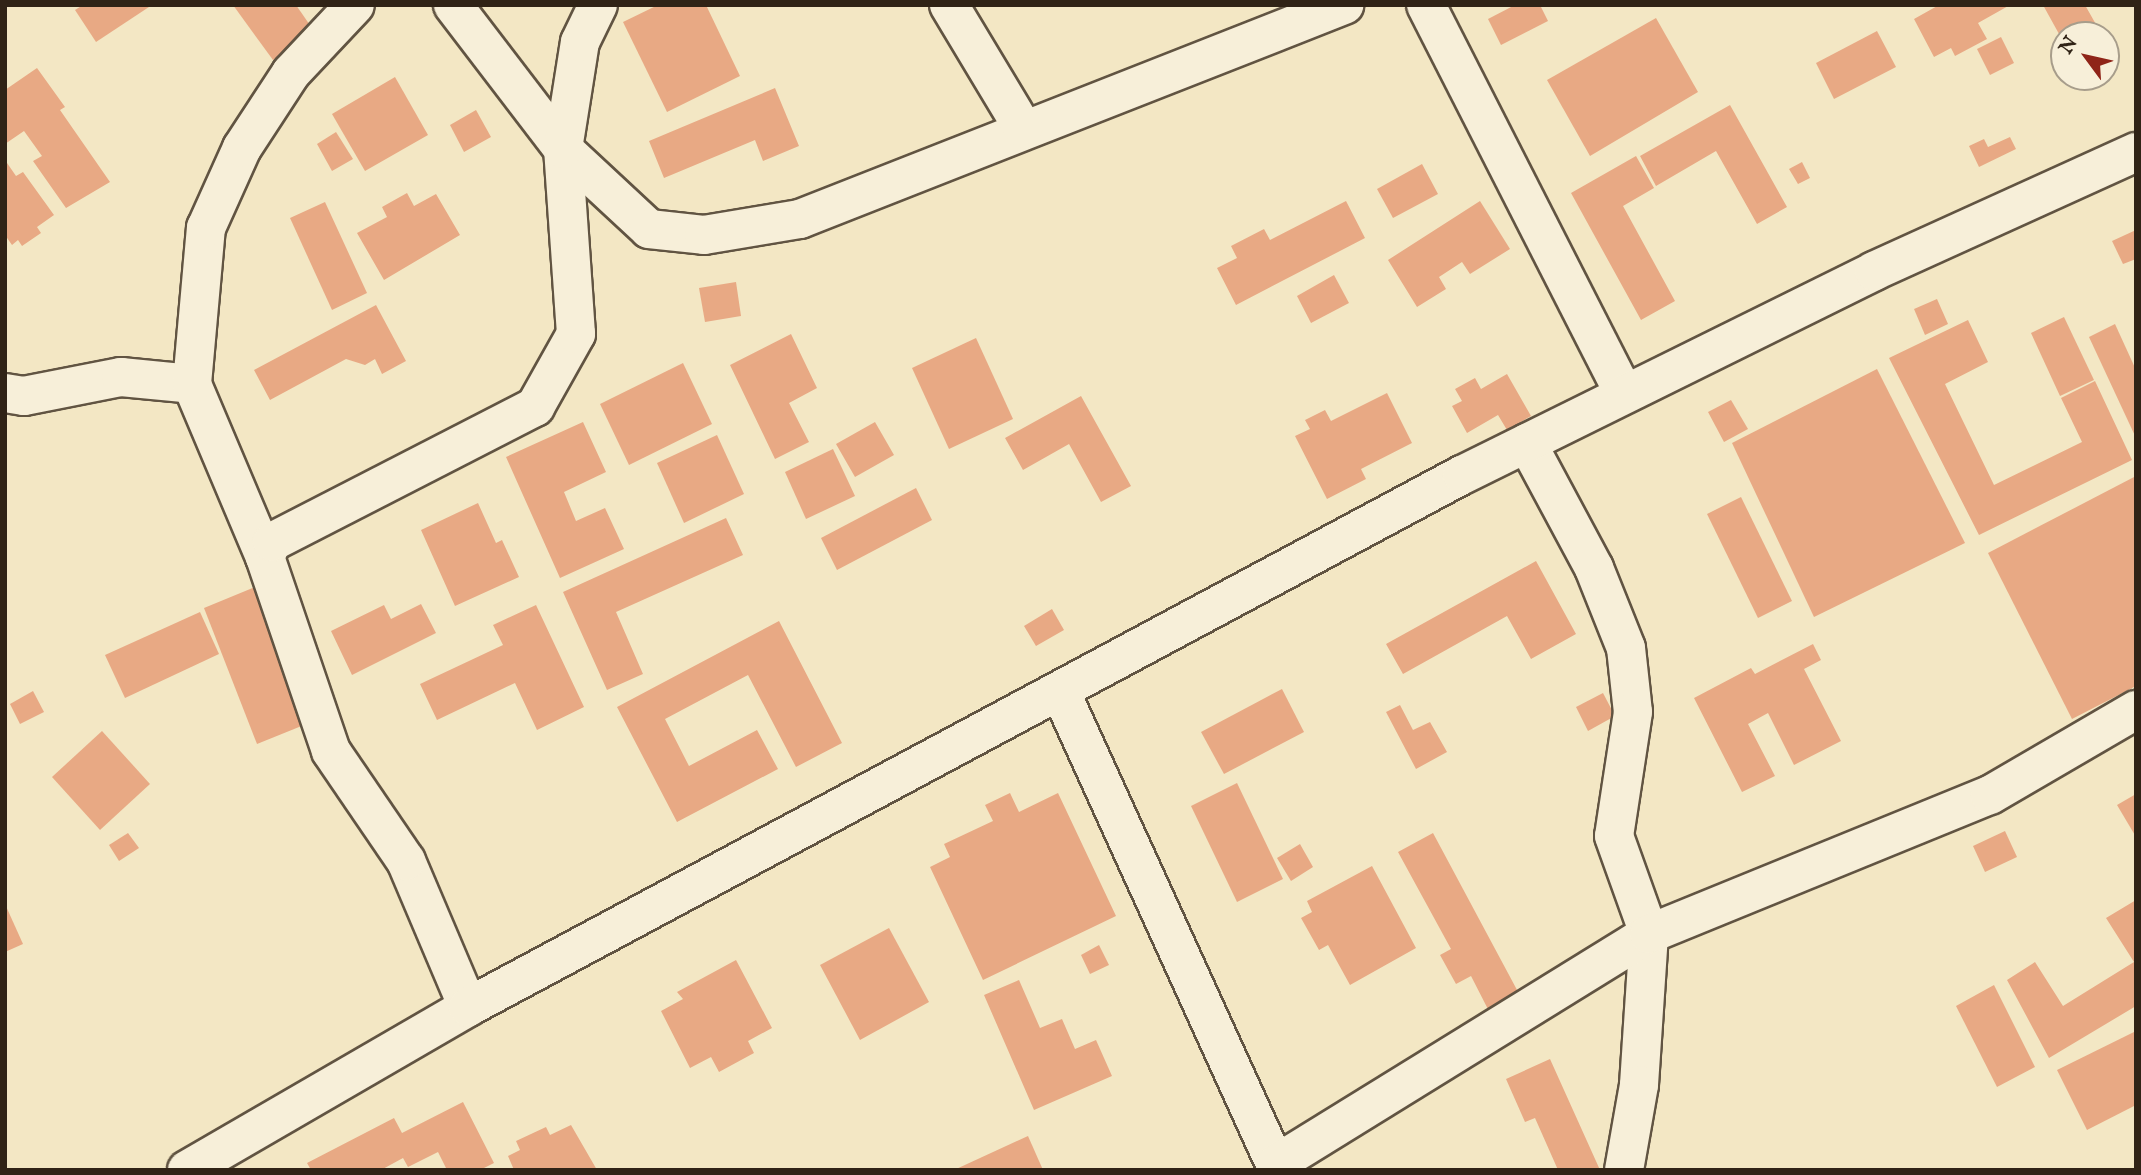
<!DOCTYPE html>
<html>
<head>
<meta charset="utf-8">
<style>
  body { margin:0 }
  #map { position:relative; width:2141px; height:1175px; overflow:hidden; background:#f3e7c4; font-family:"IM FELL English",serif }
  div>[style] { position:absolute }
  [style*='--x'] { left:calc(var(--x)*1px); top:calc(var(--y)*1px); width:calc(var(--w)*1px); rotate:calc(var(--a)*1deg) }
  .building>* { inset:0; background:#e8a984 }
  .roads { filter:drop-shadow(2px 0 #615442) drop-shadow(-2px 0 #615442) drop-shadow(0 2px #615442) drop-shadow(0 -2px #615442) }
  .minor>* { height:38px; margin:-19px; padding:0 19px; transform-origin:19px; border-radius:19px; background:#f7efd9 }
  span { translate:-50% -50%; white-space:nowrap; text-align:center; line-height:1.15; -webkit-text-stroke:5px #f7efd9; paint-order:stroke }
  .frame { position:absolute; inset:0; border:7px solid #302316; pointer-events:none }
  .north { position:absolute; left:2050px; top:21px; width:70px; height:70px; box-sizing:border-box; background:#f7efd9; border:2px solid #a79d8b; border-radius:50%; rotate:303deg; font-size:19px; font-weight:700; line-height:28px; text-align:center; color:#302316 }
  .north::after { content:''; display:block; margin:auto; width:24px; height:32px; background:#8f2418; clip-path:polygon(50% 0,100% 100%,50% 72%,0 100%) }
</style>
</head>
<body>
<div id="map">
  <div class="building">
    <div style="clip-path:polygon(83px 5px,152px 5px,96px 42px,75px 10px)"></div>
    <div style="clip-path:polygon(233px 5px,296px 5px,314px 31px,273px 60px)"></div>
    <div style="clip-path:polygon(658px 5px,706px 5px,740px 76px,667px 112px,623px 22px)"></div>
    <div style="clip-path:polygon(1515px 5px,1540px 5px,1548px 21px,1501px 45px,1488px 19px)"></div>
    <div style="clip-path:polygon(1939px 5px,2010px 5px,1978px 23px,1987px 39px,1955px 56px,1951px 48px,1934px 57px,1914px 19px)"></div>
    <div style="clip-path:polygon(2043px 5px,2085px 5px,2102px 35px,2064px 35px,2064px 43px)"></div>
    <div style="clip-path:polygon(1656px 18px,1698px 92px,1590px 156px,1547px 80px)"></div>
    <div style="clip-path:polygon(1877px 31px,1896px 67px,1834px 99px,1816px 63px)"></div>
    <div style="clip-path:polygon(2001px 37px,2014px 63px,1990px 75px,1977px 49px)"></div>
    <div style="clip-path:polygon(37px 68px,65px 107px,60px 110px,110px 182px,66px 208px,33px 161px,42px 156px,24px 131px,5px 144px,5px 90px)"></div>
    <div style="clip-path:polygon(395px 77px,428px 135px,365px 171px,332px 114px)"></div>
    <div style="clip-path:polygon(775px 88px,799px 146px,763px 161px,755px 140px,664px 178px,649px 141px)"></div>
    <div style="clip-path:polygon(1730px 105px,1787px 207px,1757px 224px,1716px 151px,1656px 186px,1640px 156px)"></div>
    <div style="clip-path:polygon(476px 110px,491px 137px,464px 152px,450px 125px)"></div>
    <div style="clip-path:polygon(336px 132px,353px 159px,332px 171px,317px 144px)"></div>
    <div style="clip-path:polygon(2010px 137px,2016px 149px,1979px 167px,1969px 146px,1984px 139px,1988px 147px)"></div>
    <div style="clip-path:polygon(1636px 156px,1654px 188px,1623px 206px,1675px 301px,1641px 320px,1571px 193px)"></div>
    <div style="clip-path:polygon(5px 160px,16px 176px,23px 172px,54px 215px,37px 227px,41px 233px,22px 246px,18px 240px,12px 245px,5px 235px)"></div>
    <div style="clip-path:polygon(1802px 162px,1810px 178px,1798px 184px,1789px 169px)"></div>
    <div style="clip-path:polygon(1422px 164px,1438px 194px,1393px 218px,1377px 189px)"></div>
    <div style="clip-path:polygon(407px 193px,414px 206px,436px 194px,460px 235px,384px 280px,357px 233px,387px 217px,382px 207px)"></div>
    <div style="clip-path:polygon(1346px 201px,1365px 238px,1236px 305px,1217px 268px,1237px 258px,1231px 246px,1264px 229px,1270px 240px)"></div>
    <div style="clip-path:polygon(1480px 201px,1510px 249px,1470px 274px,1462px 262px,1439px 277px,1446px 289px,1417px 307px,1388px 260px)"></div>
    <div style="clip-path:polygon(325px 202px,367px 293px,332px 310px,290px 218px)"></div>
    <div style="clip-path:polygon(2136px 230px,2136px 259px,2123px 264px,2112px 241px)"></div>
    <div style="clip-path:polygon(1334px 275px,1349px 303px,1311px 323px,1297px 296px)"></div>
    <div style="clip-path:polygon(736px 282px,741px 316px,705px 322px,699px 288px)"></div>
    <div style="clip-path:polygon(1937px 299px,1948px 324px,1925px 335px,1914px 309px)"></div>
    <div style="clip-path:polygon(376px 305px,406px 361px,382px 374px,375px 359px,365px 365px,346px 359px,270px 400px,254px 370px)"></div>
    <div style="clip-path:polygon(2064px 317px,2094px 380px,2060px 396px,2031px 333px)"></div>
    <div style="clip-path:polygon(1968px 320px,1988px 362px,1945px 384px,1994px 485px,2082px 442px,2061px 398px,2095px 381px,2132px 460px,1979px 535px,1889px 358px)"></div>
    <div style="clip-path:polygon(2115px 324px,2136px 370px,2136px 438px,2089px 337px)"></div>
    <div style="clip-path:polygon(791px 334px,817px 388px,789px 403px,809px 442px,775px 459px,730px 365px)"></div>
    <div style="clip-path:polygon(976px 338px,1013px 419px,949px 449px,912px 368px)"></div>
    <div style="clip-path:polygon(683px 363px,712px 424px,629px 465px,600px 404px)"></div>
    <div style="clip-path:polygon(1877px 369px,1965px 543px,1814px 617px,1732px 443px)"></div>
    <div style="clip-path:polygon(1507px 374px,1531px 416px,1507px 430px,1498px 415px,1467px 433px,1452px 406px,1462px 401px,1455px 389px,1475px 378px,1481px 389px)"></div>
    <div style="clip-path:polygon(1387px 393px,1412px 443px,1361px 469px,1366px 479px,1327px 499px,1295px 436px,1310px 429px,1305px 420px,1325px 410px,1331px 421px)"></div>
    <div style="clip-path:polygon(1081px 396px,1131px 486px,1101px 502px,1069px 444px,1023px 470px,1005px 438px)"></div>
    <div style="clip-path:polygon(1731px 400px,1748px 429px,1724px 442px,1708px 412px)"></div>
    <div style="clip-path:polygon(583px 422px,606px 472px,564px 492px,576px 521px,605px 508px,624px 549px,560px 578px,506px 457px)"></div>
    <div style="clip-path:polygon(875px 422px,894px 455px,855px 477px,836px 444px)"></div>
    <div style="clip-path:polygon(717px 435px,744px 494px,684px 523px,657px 463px)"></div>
    <div style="clip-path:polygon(833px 449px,855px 496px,806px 519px,785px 472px)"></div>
    <div style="clip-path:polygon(2136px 476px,2136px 686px,2072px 719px,1988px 553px)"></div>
    <div style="clip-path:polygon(916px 488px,932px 520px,837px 570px,821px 538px)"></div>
    <div style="clip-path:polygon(1741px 497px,1792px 601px,1758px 618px,1707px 514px)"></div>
    <div style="clip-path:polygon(478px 503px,496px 543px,502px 540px,519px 577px,455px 606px,421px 530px)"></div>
    <div style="clip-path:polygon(726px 518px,743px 555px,616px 612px,643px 674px,607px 690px,563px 592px)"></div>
    <div style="clip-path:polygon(1536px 561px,1576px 634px,1531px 659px,1507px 616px,1403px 674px,1386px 644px)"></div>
    <div style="clip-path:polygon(255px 587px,309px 723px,257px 744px,204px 608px)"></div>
    <div style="clip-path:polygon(421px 604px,436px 633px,352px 675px,331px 631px,384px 605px,391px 619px)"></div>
    <div style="clip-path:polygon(536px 605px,584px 707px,537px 730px,515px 683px,437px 720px,420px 684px,503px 645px,493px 625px)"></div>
    <div style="clip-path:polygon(1052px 609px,1064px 630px,1036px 646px,1024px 626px)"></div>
    <div style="clip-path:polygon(200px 612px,219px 654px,125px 698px,105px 655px)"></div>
    <div style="clip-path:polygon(779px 621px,842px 743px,796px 767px,748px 675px,665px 719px,689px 766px,757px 730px,778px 769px,677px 822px,617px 707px)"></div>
    <div style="clip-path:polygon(1813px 644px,1821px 660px,1804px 669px,1841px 741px,1794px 765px,1768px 713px,1748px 724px,1775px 776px,1742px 792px,1694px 698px,1751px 668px,1755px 674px)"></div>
    <div style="clip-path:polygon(1282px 689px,1304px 732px,1224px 774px,1201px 732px)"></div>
    <div style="clip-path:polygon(33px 691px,44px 712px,20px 724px,10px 704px)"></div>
    <div style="clip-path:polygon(1603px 693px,1615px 716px,1588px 731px,1576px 707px)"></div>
    <div style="clip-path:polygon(1400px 705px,1413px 730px,1430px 722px,1447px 752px,1416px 769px,1386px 712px)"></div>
    <div style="clip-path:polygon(102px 731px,150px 784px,100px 830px,52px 777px)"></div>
    <div style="clip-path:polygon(1237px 783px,1283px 879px,1237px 902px,1191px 806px)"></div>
    <div style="clip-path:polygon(1010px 793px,1019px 812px,1058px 793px,1116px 916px,983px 980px,930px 867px,950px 857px,944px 844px,993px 821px,985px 805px)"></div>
    <div style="clip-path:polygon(2136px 794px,2136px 837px,2117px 805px)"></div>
    <div style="clip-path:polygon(2005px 831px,2017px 857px,1985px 872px,1973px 846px)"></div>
    <div style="clip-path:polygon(128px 833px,139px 848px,119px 861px,109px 845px)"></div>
    <div style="clip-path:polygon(1433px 833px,1524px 1003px,1493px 1019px,1471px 976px,1456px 984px,1440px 955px,1451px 949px,1398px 852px)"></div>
    <div style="clip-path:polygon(1300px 844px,1313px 867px,1291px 881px,1277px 858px)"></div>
    <div style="clip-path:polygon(1372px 866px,1416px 948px,1350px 985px,1328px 945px,1319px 950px,1301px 918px,1312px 912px,1307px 901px)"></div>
    <div style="clip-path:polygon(2136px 900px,2136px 1006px,2049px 1058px,2007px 980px,2035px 962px,2063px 1006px,2134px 962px,2106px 918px)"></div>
    <div style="clip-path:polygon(5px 904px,23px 944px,5px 952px)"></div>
    <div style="clip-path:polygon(889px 928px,929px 1002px,860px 1040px,820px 965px)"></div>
    <div style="clip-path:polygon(1099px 945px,1109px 965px,1090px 974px,1081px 955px)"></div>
    <div style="clip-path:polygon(736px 960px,772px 1028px,748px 1041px,754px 1053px,719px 1072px,711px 1057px,690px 1068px,661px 1011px,683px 999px,677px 992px)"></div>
    <div style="clip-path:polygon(1019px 980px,1040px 1028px,1062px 1019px,1075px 1049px,1096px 1040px,1112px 1076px,1034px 1110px,984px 995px)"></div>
    <div style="clip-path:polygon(1994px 985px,2035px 1067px,1997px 1087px,1956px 1006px)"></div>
    <div style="clip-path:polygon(2136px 1031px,2136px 1105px,2087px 1130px,2057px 1070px)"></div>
    <div style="clip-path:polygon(1550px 1059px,1600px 1170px,1558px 1170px,1535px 1118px,1525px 1122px,1506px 1079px)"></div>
    <div style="clip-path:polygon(463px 1102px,494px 1163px,480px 1170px,447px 1170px,438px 1152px,408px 1167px,403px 1158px,381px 1170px,311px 1170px,307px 1163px,394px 1118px,402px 1133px)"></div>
    <div style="clip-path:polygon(571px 1125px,597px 1170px,514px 1170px,508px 1156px,520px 1150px,516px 1141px,546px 1127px,550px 1135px)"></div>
    <div style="clip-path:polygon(1028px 1136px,1043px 1170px,954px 1170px)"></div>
  </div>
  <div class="roads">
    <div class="minor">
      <div style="--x:453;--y:5;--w:181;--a:52.6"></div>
      <div style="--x:563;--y:149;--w:117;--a:42.9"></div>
      <div style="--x:649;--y:229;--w:55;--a:6.2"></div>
      <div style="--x:704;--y:235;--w:97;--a:-9.5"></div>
      <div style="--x:800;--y:219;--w:585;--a:-21.47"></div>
      <div style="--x:949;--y:5;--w:144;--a:59"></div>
      <div style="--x:1426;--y:5;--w:436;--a:63"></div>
      <div style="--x:5;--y:393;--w:19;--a:9"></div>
      <div style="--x:24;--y:396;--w:99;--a:-11.1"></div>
      <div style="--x:121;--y:377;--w:71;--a:5.6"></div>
      <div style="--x:1527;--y:443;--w:142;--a:61.8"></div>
      <div style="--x:1594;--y:568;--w:86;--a:68.2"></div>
      <div style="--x:1626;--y:648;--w:64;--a:83.8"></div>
      <div style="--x:1633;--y:712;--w:125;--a:98.7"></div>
      <div style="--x:1614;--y:836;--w:104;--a:70.3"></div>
      <div style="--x:1649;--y:934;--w:151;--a:93.8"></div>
      <div style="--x:1639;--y:1085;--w:86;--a:100"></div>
      <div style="--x:265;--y:557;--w:188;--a:-112.9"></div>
      <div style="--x:192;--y:384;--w:157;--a:-84.9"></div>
      <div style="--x:206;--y:228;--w:88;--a:-65.8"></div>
      <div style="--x:242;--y:148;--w:90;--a:-56.8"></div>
      <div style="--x:291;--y:73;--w:93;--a:-46.7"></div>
      <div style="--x:1061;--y:693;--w:524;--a:65.54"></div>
      <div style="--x:468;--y:1007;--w:159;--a:-113"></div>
      <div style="--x:406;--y:861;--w:133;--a:-124.3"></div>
      <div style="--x:331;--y:751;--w:205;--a:-108.8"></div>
      <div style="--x:265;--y:557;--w:17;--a:-65"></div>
      <div style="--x:272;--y:542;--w:296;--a:-27.2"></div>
      <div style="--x:535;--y:407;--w:84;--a:-60.7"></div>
      <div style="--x:576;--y:334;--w:185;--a:-94"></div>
      <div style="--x:563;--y:149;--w:108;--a:-81"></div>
      <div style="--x:580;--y:42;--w:41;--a:-64.1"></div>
      <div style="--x:1276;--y:1164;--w:438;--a:-31.7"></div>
      <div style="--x:1649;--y:934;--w:368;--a:-22.2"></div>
      <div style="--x:1990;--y:795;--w:169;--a:-30.2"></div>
      <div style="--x:187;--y:1170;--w:325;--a:-30.1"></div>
      <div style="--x:468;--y:1007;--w:1127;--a:-28.16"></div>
      <div style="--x:1462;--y:475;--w:460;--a:-26.3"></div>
      <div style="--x:1874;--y:271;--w:288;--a:-24.4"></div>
    </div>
  </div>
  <div class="frame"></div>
  <div class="north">N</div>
</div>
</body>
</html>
